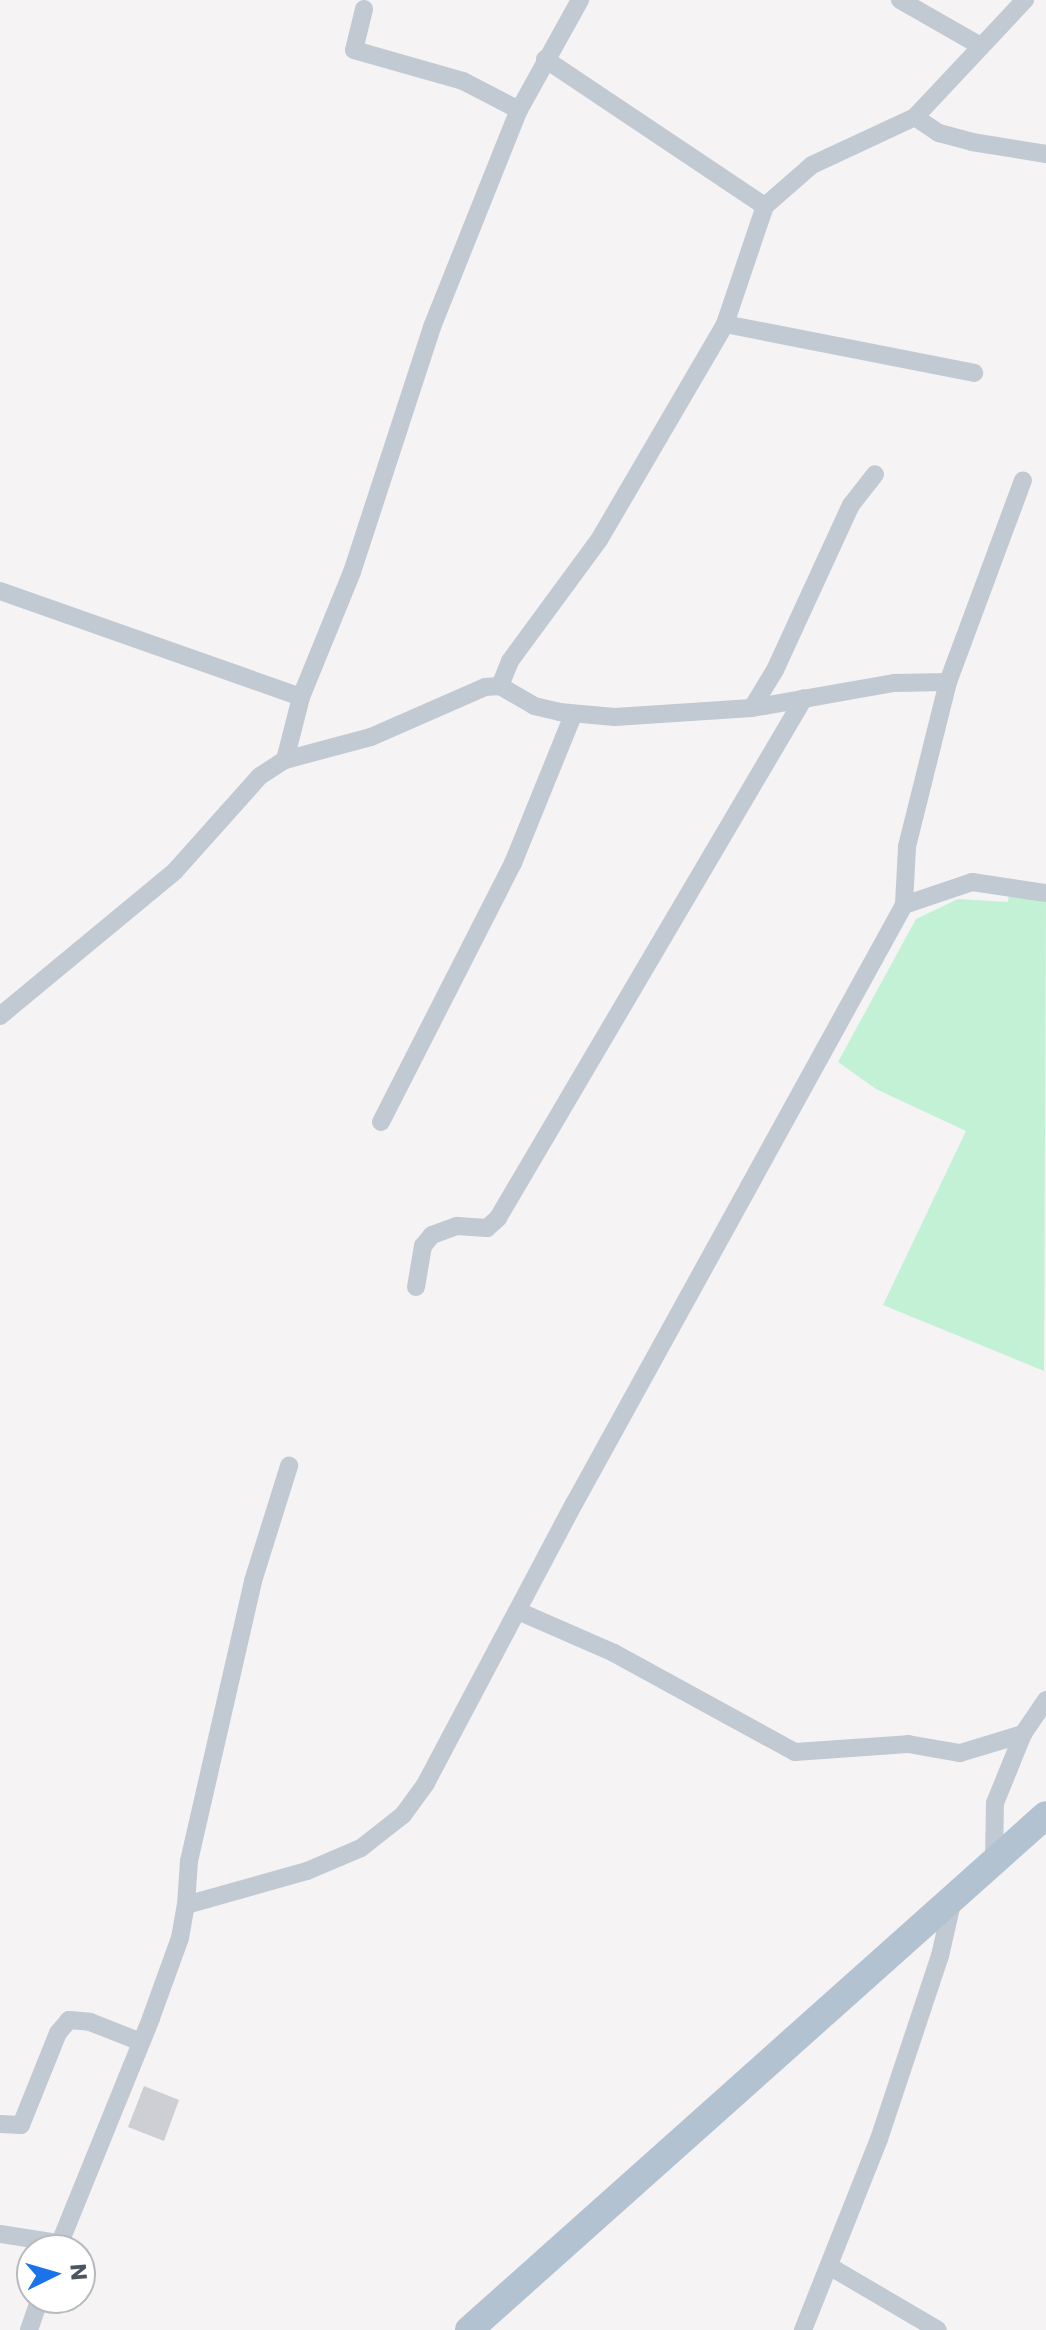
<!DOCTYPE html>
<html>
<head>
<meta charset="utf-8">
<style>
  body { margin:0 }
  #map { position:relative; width:1046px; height:2330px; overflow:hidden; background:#f5f3f3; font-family:Poppins,sans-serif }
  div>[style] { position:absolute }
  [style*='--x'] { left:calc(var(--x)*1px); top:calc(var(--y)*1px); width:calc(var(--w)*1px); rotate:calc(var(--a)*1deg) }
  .green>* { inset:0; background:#c3f1d5 }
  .building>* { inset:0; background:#cdcfd5 }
  .minor>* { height:18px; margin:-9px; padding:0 9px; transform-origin:9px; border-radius:9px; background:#c1cad2 }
  .primary>* { height:28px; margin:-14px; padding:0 14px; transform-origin:14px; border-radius:14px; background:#b3c2d1 }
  span { translate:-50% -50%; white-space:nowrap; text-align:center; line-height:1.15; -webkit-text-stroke:6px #fff; paint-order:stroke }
  .north { position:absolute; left:16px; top:2234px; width:80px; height:80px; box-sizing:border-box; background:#fff; border:2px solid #b7bbc0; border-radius:50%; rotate:85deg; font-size:22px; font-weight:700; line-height:32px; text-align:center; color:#4a5661 }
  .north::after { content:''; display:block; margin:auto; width:28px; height:36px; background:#1a73e8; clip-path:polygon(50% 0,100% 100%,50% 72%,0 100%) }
</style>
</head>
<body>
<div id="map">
  <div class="green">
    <div style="clip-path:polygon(1009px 889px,1046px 900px,1044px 1371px,883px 1305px,966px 1131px,876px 1089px,838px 1062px,916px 919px,958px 899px,1008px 902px)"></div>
  </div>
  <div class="building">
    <div style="clip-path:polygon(144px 2086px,179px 2100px,164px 2141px,128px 2127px)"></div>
  </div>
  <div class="minor">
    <div style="--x:900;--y:0;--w:91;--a:29.7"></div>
    <div style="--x:364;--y:9;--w:42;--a:103.7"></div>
    <div style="--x:354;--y:50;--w:113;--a:15.9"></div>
    <div style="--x:463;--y:81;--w:63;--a:27.4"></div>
    <div style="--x:545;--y:59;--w:265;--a:33.8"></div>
    <div style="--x:915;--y:117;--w:29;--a:34"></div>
    <div style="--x:939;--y:133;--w:34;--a:15"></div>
    <div style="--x:972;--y:142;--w:75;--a:9.2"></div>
    <div style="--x:725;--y:324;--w:254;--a:11.1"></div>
    <div style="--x:0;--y:591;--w:319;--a:19.4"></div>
    <div style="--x:948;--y:682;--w:215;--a:-69.6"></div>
    <div style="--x:500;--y:686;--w:27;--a:-68"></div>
    <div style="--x:510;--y:661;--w:150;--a:-53.7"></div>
    <div style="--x:599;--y:540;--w:250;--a:-59.7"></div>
    <div style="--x:725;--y:324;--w:125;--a:-71.3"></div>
    <div style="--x:765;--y:206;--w:62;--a:-41.1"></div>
    <div style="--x:812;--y:165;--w:114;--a:-25"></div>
    <div style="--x:915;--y:117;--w:161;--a:-46.8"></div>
    <div style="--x:752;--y:708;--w:44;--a:-58.8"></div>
    <div style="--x:775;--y:670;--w:182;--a:-65.3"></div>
    <div style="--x:851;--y:505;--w:39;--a:-52"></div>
    <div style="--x:285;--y:760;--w:65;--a:-75.7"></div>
    <div style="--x:301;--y:697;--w:135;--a:-67.8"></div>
    <div style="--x:352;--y:572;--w:258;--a:-71.9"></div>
    <div style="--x:432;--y:327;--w:234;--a:-68.2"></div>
    <div style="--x:519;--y:110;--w:126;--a:-61"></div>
    <div style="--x:0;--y:1016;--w:227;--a:-39.6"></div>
    <div style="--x:175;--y:871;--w:127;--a:-48.2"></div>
    <div style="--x:260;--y:776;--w:30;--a:-33"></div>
    <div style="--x:285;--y:760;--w:89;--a:-15"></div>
    <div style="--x:371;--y:737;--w:124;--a:-23.7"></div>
    <div style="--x:485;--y:687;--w:15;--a:-4"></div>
    <div style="--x:500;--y:686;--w:39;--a:30"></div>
    <div style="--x:534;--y:706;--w:26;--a:13"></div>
    <div style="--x:559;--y:712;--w:56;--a:5.1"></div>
    <div style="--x:615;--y:717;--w:137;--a:-3.8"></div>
    <div style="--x:752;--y:708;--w:144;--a:-10"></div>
    <div style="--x:894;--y:683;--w:54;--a:-1.1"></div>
    <div style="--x:948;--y:682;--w:170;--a:104"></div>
    <div style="--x:907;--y:847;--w:58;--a:93"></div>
    <div style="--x:381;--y:1122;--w:291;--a:-63"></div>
    <div style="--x:513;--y:863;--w:160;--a:-67.9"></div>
    <div style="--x:416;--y:1287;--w:42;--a:-80.3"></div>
    <div style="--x:423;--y:1246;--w:14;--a:-51"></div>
    <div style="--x:432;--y:1235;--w:27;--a:-20"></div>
    <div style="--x:457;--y:1226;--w:30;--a:4"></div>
    <div style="--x:487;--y:1228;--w:15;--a:-42"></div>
    <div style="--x:498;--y:1218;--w:603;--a:-59.52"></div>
    <div style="--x:518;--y:1611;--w:105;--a:23.6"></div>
    <div style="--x:614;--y:1653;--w:206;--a:28.7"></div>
    <div style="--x:795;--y:1752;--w:113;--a:-4"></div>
    <div style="--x:908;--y:1744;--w:53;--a:9.8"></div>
    <div style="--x:960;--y:1753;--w:66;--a:-16.8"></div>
    <div style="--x:994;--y:1859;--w:56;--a:-89"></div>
    <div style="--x:995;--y:1803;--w:74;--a:-67.9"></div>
    <div style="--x:1023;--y:1734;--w:41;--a:-55.9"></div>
    <div style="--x:186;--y:1905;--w:44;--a:-86.1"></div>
    <div style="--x:189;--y:1861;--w:287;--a:-77.1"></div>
    <div style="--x:253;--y:1581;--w:121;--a:-72.6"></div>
    <div style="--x:0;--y:2124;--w:21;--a:3"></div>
    <div style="--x:21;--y:2125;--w:99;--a:-68.1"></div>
    <div style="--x:58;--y:2033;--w:17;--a:-50"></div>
    <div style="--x:69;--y:2020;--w:21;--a:5"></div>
    <div style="--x:90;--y:2022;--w:55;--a:21.4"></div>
    <div style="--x:0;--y:2234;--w:60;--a:8.7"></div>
    <div style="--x:57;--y:2250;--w:250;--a:-67.9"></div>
    <div style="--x:151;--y:2018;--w:85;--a:-70.1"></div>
    <div style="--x:180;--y:1938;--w:34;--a:-80"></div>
    <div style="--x:186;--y:1905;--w:126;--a:-15.7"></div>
    <div style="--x:307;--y:1871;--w:59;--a:-23.1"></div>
    <div style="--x:361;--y:1848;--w:53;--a:-38.2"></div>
    <div style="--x:403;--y:1815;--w:39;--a:-54"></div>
    <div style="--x:426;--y:1783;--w:318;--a:-62.1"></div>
    <div style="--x:575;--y:1502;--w:682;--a:-61.14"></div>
    <div style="--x:904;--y:905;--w:72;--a:-18.7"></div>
    <div style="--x:972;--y:882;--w:75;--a:8.5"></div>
    <div style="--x:829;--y:2266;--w:126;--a:30.4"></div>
    <div style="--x:29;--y:2330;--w:34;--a:-71"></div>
    <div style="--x:803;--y:2330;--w:206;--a:-68.3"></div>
    <div style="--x:879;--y:2139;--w:193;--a:-71.6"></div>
    <div style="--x:940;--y:1956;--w:58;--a:-77.2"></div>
  </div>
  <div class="primary">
    <div style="--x:469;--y:2330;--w:773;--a:-41.75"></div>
  </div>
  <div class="north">N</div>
</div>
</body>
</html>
